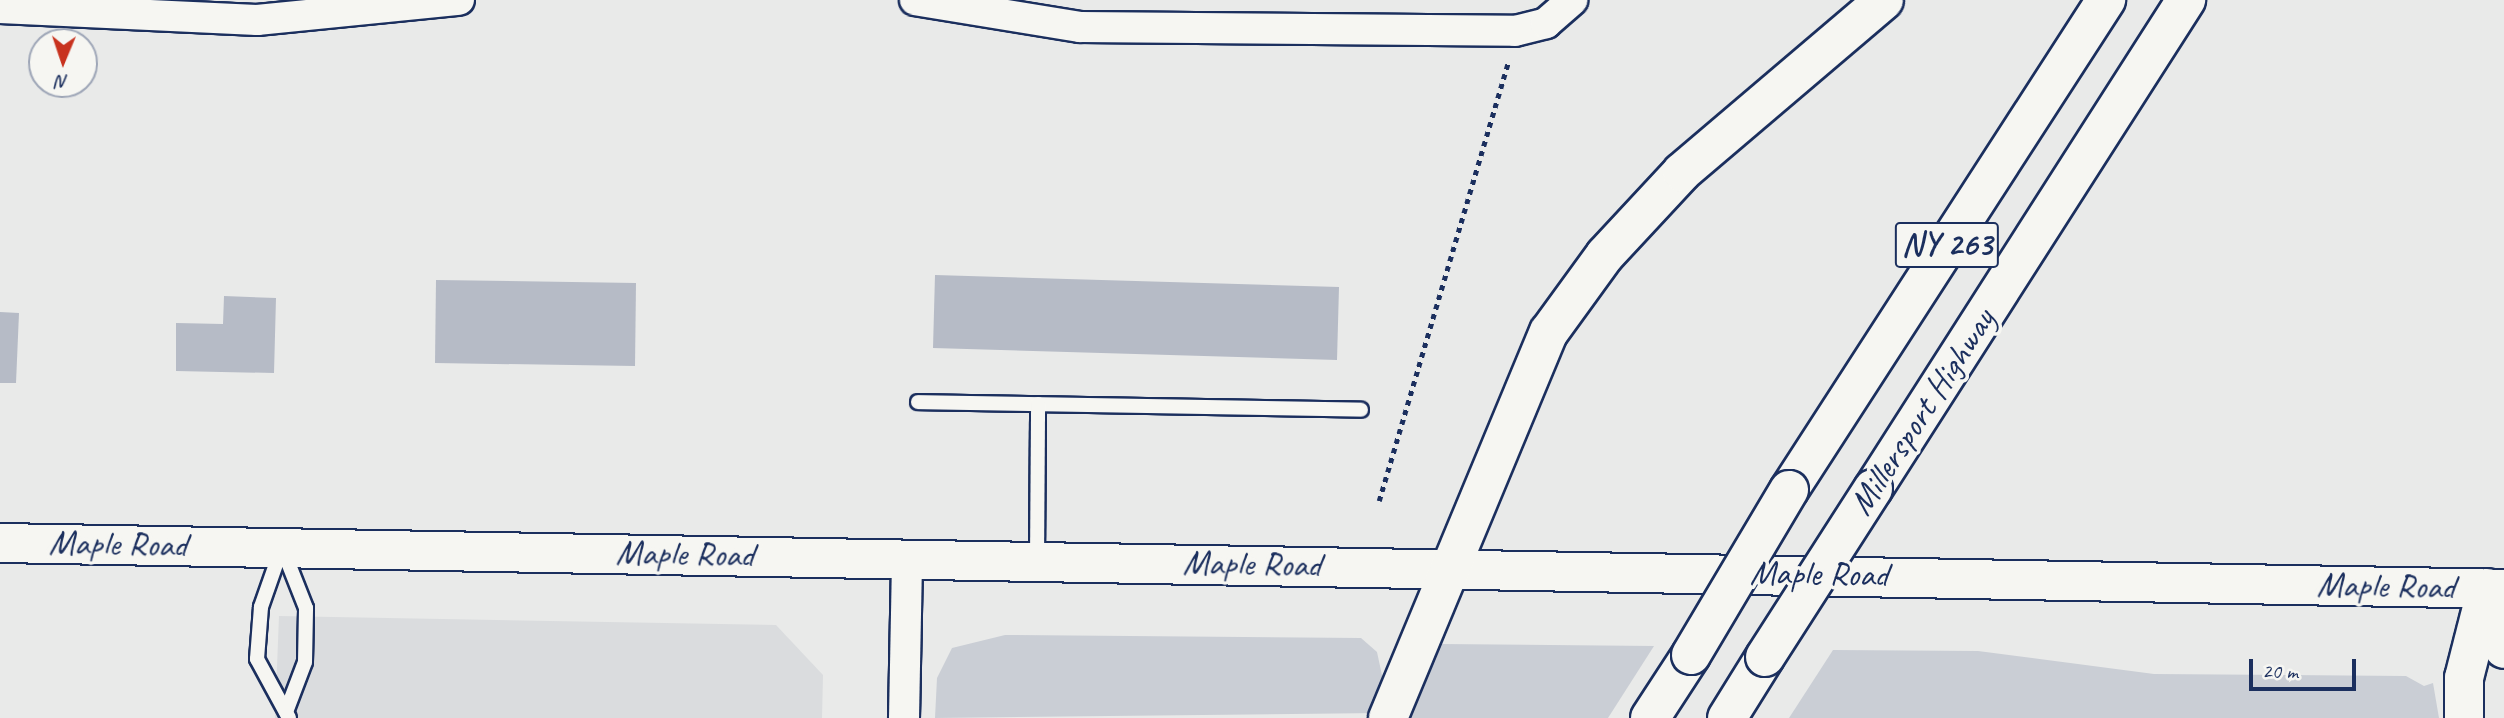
<!DOCTYPE html>
<html>
<head>
<meta charset="utf-8">
<style>
  body { margin:0 }
  #map { position:relative; width:2504px; height:718px; overflow:hidden; background:#e9eae9; font-family:Caveat,sans-serif }
  div>[style] { position:absolute }
  [style*='--x'] { left:calc(var(--x)*1px); top:calc(var(--y)*1px); width:calc(var(--w)*1px); rotate:calc(var(--a)*1deg) }
  .built>* { inset:0; background:#dadcde }
  .green>* { inset:0; background:#caced5 }
  .building>* { inset:0; background:#b6bbc6 }
  .path>* { height:4.5px; margin-top:-2.25px; transform-origin:0; background:repeating-linear-gradient(90deg,#1b2f5e 0 5px,transparent 0 10px) }
  .roads { filter:drop-shadow(2px 0 #1b2f5e) drop-shadow(-2px 0 #1b2f5e) drop-shadow(0 2px #1b2f5e) drop-shadow(0 -2px #1b2f5e) }
  .service>* { height:14px; margin:-7px; padding:0 7px; transform-origin:7px; border-radius:7px; background:#f6f6f2 }
  .minor>* { height:30px; margin:-15px; padding:0 15px; transform-origin:15px; border-radius:15px; background:#f6f6f2 }
  .secondary>* { height:38px; margin:-19px; padding:0 19px; transform-origin:19px; border-radius:19px; background:#f6f6f2 }
  .primary>* { height:38px; margin:-19px; padding:0 19px; transform-origin:19px; border-radius:19px; background:#f6f6f2 }
  .bridges { filter:drop-shadow(2px 0 #1b2f5e) drop-shadow(-2px 0 #1b2f5e) drop-shadow(0 2px #1b2f5e) drop-shadow(0 -2px #1b2f5e) }
  .primary-bridge>* { height:38px; margin:-19px; padding:0 19px; transform-origin:19px; border-radius:19px; background:#f6f6f2 }
  span { translate:-50% -50%; white-space:nowrap; text-align:center; line-height:1.15; -webkit-text-stroke:7px #f6f6f2; paint-order:stroke }
  .shield-label span { padding:2px 5px; background:#f6f6f2; border:2px solid; border-radius:5px; -webkit-text-stroke-width:0 }
  .shield-label { font-size:33px; color:#1b2f5e; font-weight:700 }
  .street-label { font-size:35px; color:#1b2f5e }
  .north { position:absolute; left:28px; top:28px; width:70px; height:70px; box-sizing:border-box; background:#f6f6f2; border:2px solid #9ea6b7; border-radius:50%; rotate:182deg; font-size:19px; font-weight:700; line-height:28px; text-align:center; color:#1b2f5e }
  .north::after { content:''; display:block; margin:auto; width:24px; height:32px; background:#c8321e; clip-path:polygon(50% 0,100% 100%,50% 72%,0 100%) }
  .scale { position:absolute; left:2249px; top:659px; width:107px; height:32px; box-sizing:border-box; border:4px solid #1b2f5e; border-top:0; padding-left:9px; font-size:21px; line-height:24px; white-space:nowrap; color:#1b2f5e; -webkit-text-stroke:5px #f6f6f2; paint-order:stroke }
</style>
</head>
<body>
<div id="map">
  <div class="built">
    <div style="clip-path:polygon(279px 616px,776px 625px,823px 675px,822px 718px,275px 718px)"></div>
  </div>
  <div class="green">
    <div style="clip-path:polygon(1005px 635px,1361px 638px,1377px 652px,1383px 680px,1380px 713px,935px 718px,937px 678px,952px 648px)"></div>
    <div style="clip-path:polygon(1441px 644px,1654px 646px,1608px 718px,1411px 718px)"></div>
    <div style="clip-path:polygon(1833px 650px,1978px 651px,2154px 674px,2406px 676px,2424px 686px,2433px 683px,2439px 718px,1789px 718px)"></div>
  </div>
  <div class="building">
    <div style="clip-path:polygon(935px 275px,1339px 287px,1337px 360px,933px 348px)"></div>
    <div style="clip-path:polygon(436px 280px,636px 283px,635px 366px,435px 363px)"></div>
    <div style="clip-path:polygon(224px 296px,276px 298px,274px 373px,176px 371px,176px 323px,223px 324px)"></div>
    <div style="clip-path:polygon(0 312px,19px 313px,16px 383px,0 383px)"></div>
  </div>
  <div class="path">
    <div style="--x:1379;--y:501;--w:458;--a:-73.6"></div>
  </div>
  <div class="roads">
    <div class="service">
      <div style="--x:918;--y:402;--w:443;--a:1"></div>
      <div style="--x:1037;--y:560;--w:156;--a:-89.6"></div>
      <div style="--x:286;--y:712;--w:53;--a:-69.2"></div>
      <div style="--x:305;--y:662;--w:54;--a:-88.9"></div>
      <div style="--x:306;--y:608;--w:66;--a:-111.5"></div>
      <div style="--x:282;--y:547;--w:64;--a:109.3"></div>
      <div style="--x:261;--y:607;--w:52;--a:94.4"></div>
      <div style="--x:257;--y:659;--w:67;--a:61.5"></div>
    </div>
    <div class="minor">
      <div style="--x:915;--y:0;--w:167;--a:9.3"></div>
      <div style="--x:1080;--y:27;--w:435;--a:0.5"></div>
      <div style="--x:1515;--y:31;--w:32;--a:-14"></div>
      <div style="--x:1546;--y:23;--w:35;--a:-41"></div>
      <div style="--x:0;--y:8;--w:257;--a:2.7"></div>
      <div style="--x:257;--y:20;--w:203;--a:-5.7"></div>
      <div style="--x:904;--y:718;--w:160;--a:-88.9"></div>
    </div>
    <div class="secondary">
      <div style="--x:0;--y:543;--w:2504;--a:1.05"></div>
    </div>
    <div class="primary">
      <div style="--x:1873;--y:489;--w:581;--a:-57.38"></div>
      <div style="--x:1789;--y:490;--w:584;--a:-57.1"></div>
      <div style="--x:2488;--y:590;--w:61;--a:74.8"></div>
      <div style="--x:1388;--y:718;--w:418;--a:-67.4"></div>
      <div style="--x:1549;--y:332;--w:95;--a:-54"></div>
      <div style="--x:1605;--y:255;--w:113;--a:-47.1"></div>
      <div style="--x:1682;--y:172;--w:265;--a:-40.4"></div>
      <div style="--x:1650;--y:718;--w:75;--a:-56.9"></div>
      <div style="--x:1727;--y:718;--w:72;--a:-58.1"></div>
      <div style="--x:2464;--y:718;--w:40;--a:-90"></div>
      <div style="--x:2464;--y:678;--w:93;--a:-75.7"></div>
    </div>
  </div>
  <div class="bridges">
    <div class="primary-bridge">
      <div style="--x:1691;--y:655;--w:192;--a:-59.3"></div>
      <div style="--x:1765;--y:657;--w:200;--a:-57.3"></div>
    </div>
  </div>
  <div class="shield-label">
    <span style="left:1947px;top:245px">NY 263</span>
  </div>
  <div class="street-label">
    <span style="left:1922px;top:412px;rotate:-57deg">Millersport Highway</span>
    <span style="left:118px;top:544px;rotate:1deg">Maple Road</span>
    <span style="left:685px;top:554px;rotate:1deg">Maple Road</span>
    <span style="left:1252px;top:564px;rotate:1deg">Maple Road</span>
    <span style="left:1819px;top:574px;rotate:1deg">Maple Road</span>
    <span style="left:2386px;top:586px;rotate:1deg">Maple Road</span>
  </div>
  <div class="north">N</div>
  <div class="scale">20 m</div>
</div>
</body>
</html>
